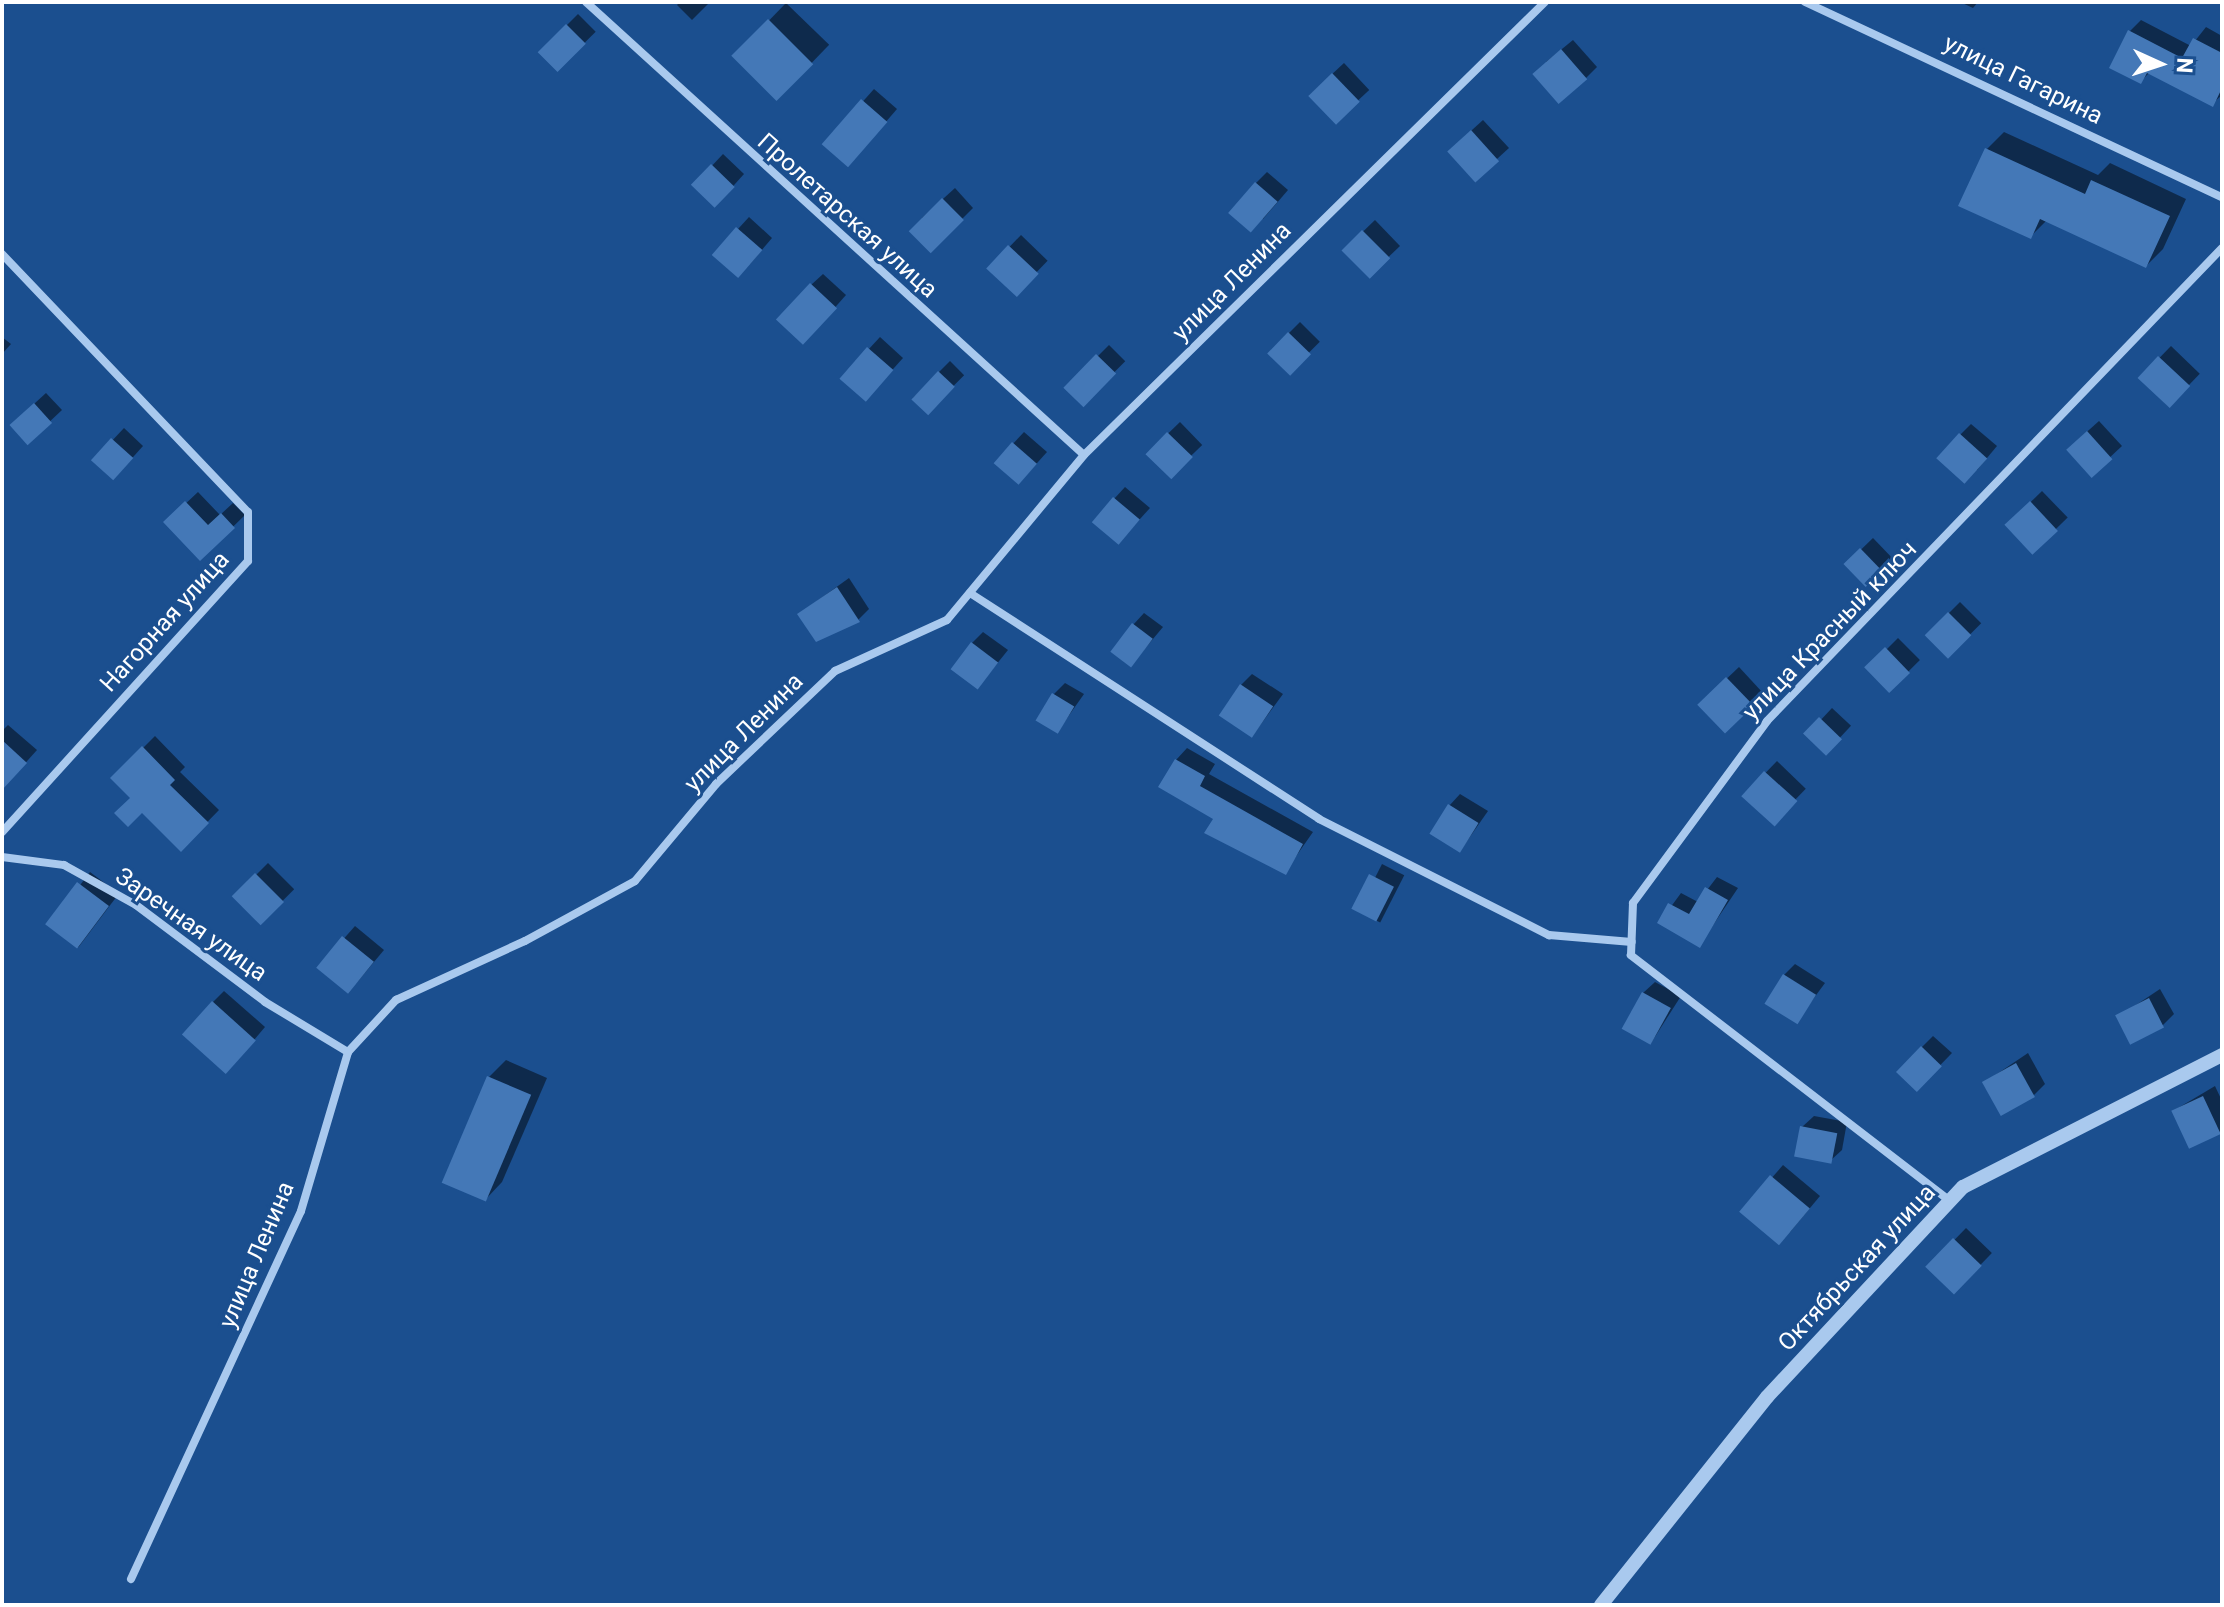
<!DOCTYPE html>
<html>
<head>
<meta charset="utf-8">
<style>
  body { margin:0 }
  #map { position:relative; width:2224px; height:1607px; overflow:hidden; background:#1b4f8f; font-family:Roboto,sans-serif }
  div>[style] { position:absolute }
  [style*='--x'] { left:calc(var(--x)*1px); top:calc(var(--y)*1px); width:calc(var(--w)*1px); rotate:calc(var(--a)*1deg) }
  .shadow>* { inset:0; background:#0007; transform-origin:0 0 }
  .building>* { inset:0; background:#4478b7; transform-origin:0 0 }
  .minor>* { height:8px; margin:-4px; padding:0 4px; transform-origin:4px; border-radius:4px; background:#a9c9ee }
  .tertiary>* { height:14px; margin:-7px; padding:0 7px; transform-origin:7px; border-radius:7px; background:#a9c9ee }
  span { translate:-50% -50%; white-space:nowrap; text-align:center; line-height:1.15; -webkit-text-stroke:6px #1b4f8f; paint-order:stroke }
  .street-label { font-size:24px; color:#fff }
  .frame { position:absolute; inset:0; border:4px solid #fff; pointer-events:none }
  .north { position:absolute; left:2120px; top:24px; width:80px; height:80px; -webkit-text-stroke:6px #1b4f8f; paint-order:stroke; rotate:93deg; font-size:22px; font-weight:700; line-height:32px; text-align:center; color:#fff }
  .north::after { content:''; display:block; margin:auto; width:28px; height:36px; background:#fff; clip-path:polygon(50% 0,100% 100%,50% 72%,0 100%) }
</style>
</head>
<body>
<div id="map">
  <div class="shadow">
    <div style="clip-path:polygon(680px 2px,710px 2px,692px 20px,677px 5px)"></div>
    <div style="clip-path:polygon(1960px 2px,1978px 2px,1973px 8px)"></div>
    <div style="left:786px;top:3px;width:60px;height:74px;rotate:44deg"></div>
    <div style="left:578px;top:14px;width:25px;height:54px;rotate:45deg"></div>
    <div style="clip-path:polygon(2141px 20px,2191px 46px,2206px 27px,2222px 36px,2222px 95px,2212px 104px,2150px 72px,2141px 81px,2130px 31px)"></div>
    <div style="clip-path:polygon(1573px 40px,1597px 67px,1586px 78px,1546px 62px)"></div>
    <div style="left:1344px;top:63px;width:37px;height:47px;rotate:47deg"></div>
    <div style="clip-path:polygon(874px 89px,897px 109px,859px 153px,825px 144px)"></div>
    <div style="clip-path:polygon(1483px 120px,1509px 148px,1475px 179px,1461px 140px)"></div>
    <div style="clip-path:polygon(2004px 132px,2098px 175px,2110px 163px,2186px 199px,2163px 249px,2146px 266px,2047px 220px,2030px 237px,1987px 149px)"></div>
    <div style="clip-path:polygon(723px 154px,744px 174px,726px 194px,694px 185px)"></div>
    <div style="clip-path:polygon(1267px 172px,1288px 190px,1263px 219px,1256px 183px)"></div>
    <div style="clip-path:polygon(955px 188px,973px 208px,962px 219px,922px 218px)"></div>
    <div style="clip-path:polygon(749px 217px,772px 238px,750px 264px,738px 229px)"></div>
    <div style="left:1375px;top:220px;width:36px;height:44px;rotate:46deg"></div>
    <div style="left:1021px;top:235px;width:37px;height:46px;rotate:44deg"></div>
    <div style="clip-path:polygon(823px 274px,846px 295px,815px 330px,811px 285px)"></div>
    <div style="left:1300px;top:322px;width:28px;height:44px;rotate:45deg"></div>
    <div style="clip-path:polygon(2px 337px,11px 344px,2px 354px)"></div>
    <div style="clip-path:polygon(880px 337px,903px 358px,876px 388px,842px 378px)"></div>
    <div style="left:1109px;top:345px;width:23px;height:60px;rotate:45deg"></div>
    <div style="left:2171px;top:346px;width:40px;height:45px;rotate:44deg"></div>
    <div style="left:950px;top:361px;width:20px;height:52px;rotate:45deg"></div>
    <div style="clip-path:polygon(46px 393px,62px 410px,28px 442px,23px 414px)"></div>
    <div style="clip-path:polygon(2099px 421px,2122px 446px,2092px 474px,2080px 438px)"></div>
    <div style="left:1180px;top:422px;width:32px;height:45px;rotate:46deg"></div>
    <div style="clip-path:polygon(1971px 424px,1997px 446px,1977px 470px,1960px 435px)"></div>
    <div style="clip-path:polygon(124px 428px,143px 446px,125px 466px,94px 460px)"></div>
    <div style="clip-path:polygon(1024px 432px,1047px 452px,1029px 472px,995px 463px)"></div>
    <div style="clip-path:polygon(1125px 487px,1150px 508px,1129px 531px,1114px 499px)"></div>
    <div style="left:2042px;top:491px;width:37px;height:49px;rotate:46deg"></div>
    <div style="clip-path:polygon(198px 492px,220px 515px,233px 503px,245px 515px,200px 559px,166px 522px)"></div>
    <div style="left:1873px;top:538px;width:28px;height:37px;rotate:46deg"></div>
    <div style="clip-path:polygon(849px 578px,869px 609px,858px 620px,799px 614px)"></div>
    <div style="left:1960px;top:602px;width:30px;height:46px;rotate:45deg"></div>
    <div style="clip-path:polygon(1144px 613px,1163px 627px,1132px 664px,1133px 625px)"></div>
    <div style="clip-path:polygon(983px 632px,1008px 650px,979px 686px,972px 643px)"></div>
    <div style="left:1898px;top:638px;width:31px;height:42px;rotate:45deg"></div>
    <div style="clip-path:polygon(1739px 667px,1763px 693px,1752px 704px,1699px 705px)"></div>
    <div style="clip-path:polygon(1252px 674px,1283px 694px,1253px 735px,1241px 685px)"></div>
    <div style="clip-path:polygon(1065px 683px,1084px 694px,1058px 731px,1054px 694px)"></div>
    <div style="left:1832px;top:708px;width:26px;height:36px;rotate:43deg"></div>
    <div style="clip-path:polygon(8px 725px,37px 750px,2px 789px,2px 731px)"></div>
    <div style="clip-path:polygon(155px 736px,185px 767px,180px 772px,219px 810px,181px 849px,113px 778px)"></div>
    <div style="clip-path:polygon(1187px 748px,1215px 764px,1209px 774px,1313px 832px,1285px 872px,1216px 818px,1176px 760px)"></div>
    <div style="left:1777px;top:761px;width:40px;height:48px;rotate:44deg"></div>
    <div style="clip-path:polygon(1460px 794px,1488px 811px,1460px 851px,1449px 806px)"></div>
    <div style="left:268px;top:863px;width:37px;height:47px;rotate:45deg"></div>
    <div style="left:1382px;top:864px;width:25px;height:53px;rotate:27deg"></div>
    <div style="left:90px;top:872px;width:36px;height:67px;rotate:37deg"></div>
    <div style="clip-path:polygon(1717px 877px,1738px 888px,1699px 946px,1659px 923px,1681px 893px,1698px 902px)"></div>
    <div style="clip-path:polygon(355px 926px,384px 950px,358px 981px,318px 968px)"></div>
    <div style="clip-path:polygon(1795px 964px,1825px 983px,1797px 1021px,1784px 975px)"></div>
    <div style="clip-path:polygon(1655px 982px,1681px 996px,1651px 1043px,1643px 993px)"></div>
    <div style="clip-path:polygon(2160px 989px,2174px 1014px,2163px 1025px,2118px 1017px)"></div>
    <div style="clip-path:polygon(224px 991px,265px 1027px,237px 1060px,213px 1002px)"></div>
    <div style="clip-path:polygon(1933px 1036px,1952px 1053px,1917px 1089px,1922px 1047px)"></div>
    <div style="clip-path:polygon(2028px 1053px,2045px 1084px,2033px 1096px,1985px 1082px)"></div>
    <div style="clip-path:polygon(506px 1060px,547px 1078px,502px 1182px,485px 1200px,489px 1077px)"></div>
    <div style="clip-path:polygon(2215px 1086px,2222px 1101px,2220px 1132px,2173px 1111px)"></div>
    <div style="clip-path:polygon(1814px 1116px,1847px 1122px,1842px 1150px,1830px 1161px,1802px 1127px)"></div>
    <div style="clip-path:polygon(1783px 1165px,1820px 1196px,1790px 1232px,1742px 1212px)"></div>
    <div style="left:1966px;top:1228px;width:36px;height:54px;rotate:44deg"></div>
  </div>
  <div class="building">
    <div style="left:768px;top:19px;width:64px;height:52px;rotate:45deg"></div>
    <div style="left:566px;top:24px;width:28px;height:40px;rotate:45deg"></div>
    <div style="clip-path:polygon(2128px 30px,2182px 58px,2193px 38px,2222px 53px,2222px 88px,2213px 107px,2147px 73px,2141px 84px,2109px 68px)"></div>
    <div style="left:1561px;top:49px;width:40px;height:38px;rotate:49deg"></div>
    <div style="left:1332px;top:73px;width:40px;height:33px;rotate:46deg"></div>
    <div style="left:861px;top:99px;width:35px;height:60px;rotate:41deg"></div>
    <div style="left:1471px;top:130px;width:42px;height:32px;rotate:48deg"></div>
    <div style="clip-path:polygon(1985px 148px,2085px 194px,2091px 180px,2170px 216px,2146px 268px,2040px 219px,2031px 239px,1958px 206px)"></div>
    <div style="left:711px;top:164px;width:33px;height:29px;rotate:44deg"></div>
    <div style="left:1255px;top:182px;width:30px;height:41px;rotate:41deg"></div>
    <div style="left:942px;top:198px;width:31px;height:47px;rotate:45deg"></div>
    <div style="left:736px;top:227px;width:35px;height:37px;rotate:41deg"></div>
    <div style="left:1362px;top:230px;width:40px;height:29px;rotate:45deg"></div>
    <div style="left:1008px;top:245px;width:42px;height:32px;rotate:43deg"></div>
    <div style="left:810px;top:283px;width:37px;height:50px;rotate:43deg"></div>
    <div style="left:1288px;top:332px;width:32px;height:30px;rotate:44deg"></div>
    <div style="left:867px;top:347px;width:35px;height:42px;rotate:41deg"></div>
    <div style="left:1096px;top:354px;width:28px;height:47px;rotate:44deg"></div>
    <div style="left:2158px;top:356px;width:44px;height:30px;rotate:43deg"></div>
    <div style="left:938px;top:371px;width:23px;height:39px;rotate:43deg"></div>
    <div style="left:34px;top:403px;width:27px;height:33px;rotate:48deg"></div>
    <div style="left:2087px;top:431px;width:38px;height:28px;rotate:48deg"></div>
    <div style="left:1167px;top:432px;width:36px;height:31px;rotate:44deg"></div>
    <div style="left:1959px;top:433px;width:38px;height:34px;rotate:42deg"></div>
    <div style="left:111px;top:438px;width:30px;height:30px;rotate:42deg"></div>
    <div style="left:1012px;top:442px;width:33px;height:28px;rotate:41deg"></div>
    <div style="left:1113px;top:497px;width:35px;height:33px;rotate:40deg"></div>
    <div style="clip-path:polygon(185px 501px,208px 525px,221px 513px,235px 528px,200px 561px,163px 522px)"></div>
    <div style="left:2030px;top:501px;width:41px;height:35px;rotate:47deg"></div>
    <div style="left:1860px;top:548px;width:32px;height:23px;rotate:46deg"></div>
    <div style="clip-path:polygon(837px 587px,860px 622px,816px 642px,797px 614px)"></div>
    <div style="left:1948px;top:612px;width:33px;height:33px;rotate:45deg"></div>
    <div style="left:1132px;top:623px;width:26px;height:36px;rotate:37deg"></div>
    <div style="left:971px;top:642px;width:34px;height:34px;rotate:37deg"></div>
    <div style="left:1885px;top:647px;width:36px;height:29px;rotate:46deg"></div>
    <div style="left:1726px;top:677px;width:40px;height:40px;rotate:46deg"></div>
    <div style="left:1240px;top:684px;width:40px;height:38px;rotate:34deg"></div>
    <div style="left:1052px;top:693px;width:26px;height:32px;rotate:31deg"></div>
    <div style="left:1819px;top:717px;width:32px;height:23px;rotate:44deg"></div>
    <div style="clip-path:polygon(2px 740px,27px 763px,2px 790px)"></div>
    <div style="clip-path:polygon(142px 746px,175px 780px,170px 785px,209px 823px,181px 852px,142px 813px,128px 827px,114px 813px,130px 798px,110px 778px)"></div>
    <div style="clip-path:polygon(1175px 759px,1205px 776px,1200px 786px,1303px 844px,1286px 875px,1204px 833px,1213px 819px,1158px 787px)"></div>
    <div style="left:1764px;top:771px;width:45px;height:34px;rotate:42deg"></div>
    <div style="left:1448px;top:804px;width:36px;height:35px;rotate:32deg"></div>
    <div style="left:255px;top:873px;width:41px;height:33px;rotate:45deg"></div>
    <div style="left:1369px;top:874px;width:28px;height:39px;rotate:27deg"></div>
    <div style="left:77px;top:882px;width:40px;height:53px;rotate:37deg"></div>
    <div style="clip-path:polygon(1705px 887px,1728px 900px,1700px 948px,1657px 923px,1668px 903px,1689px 914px)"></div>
    <div style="left:342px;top:936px;width:41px;height:41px;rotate:39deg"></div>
    <div style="left:1783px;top:974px;width:39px;height:35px;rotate:32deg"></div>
    <div style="left:1642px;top:992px;width:33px;height:42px;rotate:29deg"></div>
    <div style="left:2149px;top:998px;width:33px;height:38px;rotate:63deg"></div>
    <div style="left:212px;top:1001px;width:59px;height:45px;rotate:42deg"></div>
    <div style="left:1921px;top:1046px;width:29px;height:36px;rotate:44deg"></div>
    <div style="left:2016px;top:1063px;width:39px;height:39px;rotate:61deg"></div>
    <div style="left:487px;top:1076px;width:48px;height:116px;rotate:23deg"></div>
    <div style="left:2203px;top:1096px;width:42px;height:35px;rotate:65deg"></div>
    <div style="left:1800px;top:1126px;width:38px;height:31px;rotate:11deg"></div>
    <div style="left:1770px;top:1175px;width:52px;height:48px;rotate:40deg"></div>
    <div style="left:1953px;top:1238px;width:40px;height:40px;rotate:44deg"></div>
  </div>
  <div class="minor">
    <div style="--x:586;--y:2;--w:673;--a:42.29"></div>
    <div style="--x:1805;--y:2;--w:460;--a:25.1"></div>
    <div style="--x:2;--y:254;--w:356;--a:46.4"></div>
    <div style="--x:248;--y:512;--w:49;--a:90"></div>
    <div style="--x:248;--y:561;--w:366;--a:132.2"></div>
    <div style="--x:970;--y:593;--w:416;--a:32.9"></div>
    <div style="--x:1319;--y:819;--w:258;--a:26.8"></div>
    <div style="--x:1549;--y:935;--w:83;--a:4.8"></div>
    <div style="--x:2;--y:857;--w:63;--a:7.4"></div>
    <div style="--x:64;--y:865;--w:82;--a:29.1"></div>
    <div style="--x:136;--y:905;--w:161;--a:36.9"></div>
    <div style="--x:265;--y:1002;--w:97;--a:31.1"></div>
    <div style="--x:1950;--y:1201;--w:403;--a:-142.4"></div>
    <div style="--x:1631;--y:955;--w:52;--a:-87.8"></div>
    <div style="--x:1633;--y:903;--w:226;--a:-53.6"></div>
    <div style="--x:1767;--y:721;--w:656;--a:-46.11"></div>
    <div style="--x:131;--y:1579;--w:405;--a:-65.2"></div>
    <div style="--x:301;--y:1211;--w:166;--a:-73.5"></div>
    <div style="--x:348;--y:1052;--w:71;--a:-47.3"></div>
    <div style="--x:396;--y:1000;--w:142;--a:-24.6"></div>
    <div style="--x:525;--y:941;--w:125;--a:-28.6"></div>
    <div style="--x:635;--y:881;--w:126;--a:-50.1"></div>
    <div style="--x:716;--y:784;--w:164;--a:-43.5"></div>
    <div style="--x:835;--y:671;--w:123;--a:-24.5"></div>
    <div style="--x:947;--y:620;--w:214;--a:-50.3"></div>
    <div style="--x:1084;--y:455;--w:646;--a:-44.5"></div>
  </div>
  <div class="tertiary">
    <div style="--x:1601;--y:1605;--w:266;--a:-51.4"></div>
    <div style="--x:1767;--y:1397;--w:287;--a:-47"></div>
    <div style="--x:1963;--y:1187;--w:291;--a:-27"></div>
  </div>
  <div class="street-label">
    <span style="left:2023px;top:80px;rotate:26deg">улица Гагарина</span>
    <span style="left:847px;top:216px;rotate:42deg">Пролетарская улица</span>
    <span style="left:1232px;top:282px;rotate:-45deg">улица Ленина</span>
    <span style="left:165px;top:622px;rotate:-48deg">Нагорная улица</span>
    <span style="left:1830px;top:631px;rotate:-46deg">улица Красный ключ</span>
    <span style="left:744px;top:733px;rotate:-45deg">улица Ленина</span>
    <span style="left:191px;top:925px;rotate:35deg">Заречная улица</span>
    <span style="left:257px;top:1255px;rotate:-67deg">улица Ленина</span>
    <span style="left:1857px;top:1268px;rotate:-47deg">Октябрьская улица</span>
  </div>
  <div class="frame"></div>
  <div class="north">N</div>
</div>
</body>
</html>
